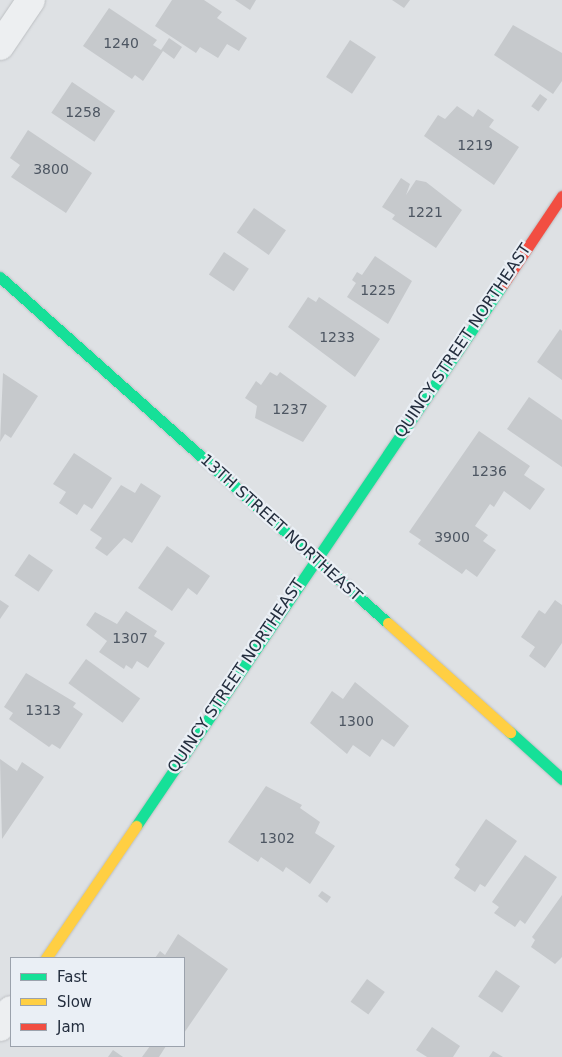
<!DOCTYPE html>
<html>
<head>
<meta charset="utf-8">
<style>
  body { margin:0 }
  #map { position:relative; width:562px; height:1057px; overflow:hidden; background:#dee1e4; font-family:"DejaVu Sans",sans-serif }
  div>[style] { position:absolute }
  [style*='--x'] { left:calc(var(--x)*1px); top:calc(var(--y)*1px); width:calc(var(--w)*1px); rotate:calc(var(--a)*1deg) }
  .building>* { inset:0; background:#c6c9cc; transform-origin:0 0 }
  .roads { filter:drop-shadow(0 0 1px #bcbfc2) drop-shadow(0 0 1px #bcbfc2) }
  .street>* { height:28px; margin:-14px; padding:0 14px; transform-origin:14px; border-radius:14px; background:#edeff1 }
  .fast>* { height:11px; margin:-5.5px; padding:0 5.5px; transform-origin:5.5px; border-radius:5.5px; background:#16e098 }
  .slow>* { height:11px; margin:-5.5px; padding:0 5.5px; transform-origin:5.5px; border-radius:5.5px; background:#ffcf43 }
  .jam>* { height:11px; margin:-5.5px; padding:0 5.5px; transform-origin:5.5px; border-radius:5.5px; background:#f24e42 }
  span { translate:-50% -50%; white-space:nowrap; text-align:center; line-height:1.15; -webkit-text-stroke:4.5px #eaeff5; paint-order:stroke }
  .number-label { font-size:14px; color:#4d5662 }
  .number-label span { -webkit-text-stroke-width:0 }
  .street-label { font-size:16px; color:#242e3e }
  .legend { position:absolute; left:10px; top:957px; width:175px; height:90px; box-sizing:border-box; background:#eaeff5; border:1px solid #9ba2ac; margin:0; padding:6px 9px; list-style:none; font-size:15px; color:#242e3e }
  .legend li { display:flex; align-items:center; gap:10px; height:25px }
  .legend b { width:25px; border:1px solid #9ba2ac }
</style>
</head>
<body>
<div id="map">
  <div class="building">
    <div style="clip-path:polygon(172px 0,204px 0,222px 12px,217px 18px,247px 38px,239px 51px,227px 44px,218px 58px,200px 47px,196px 53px,155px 26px)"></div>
    <div style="clip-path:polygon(235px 0,256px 0,250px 10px)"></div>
    <div style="clip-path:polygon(392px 0,410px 0,404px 8px)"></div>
    <div style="clip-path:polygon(109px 8px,157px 40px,153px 45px,161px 50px,169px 38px,182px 47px,174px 59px,163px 51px,143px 81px,135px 75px,132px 79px,83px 46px)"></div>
    <div style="clip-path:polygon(513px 25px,562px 53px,562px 81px,553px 94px,494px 55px)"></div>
    <div style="left:350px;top:40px;width:31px;height:44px;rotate:33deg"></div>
    <div style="left:72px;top:82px;width:52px;height:37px;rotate:34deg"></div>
    <div style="left:540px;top:94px;width:9px;height:15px;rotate:36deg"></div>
    <div style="clip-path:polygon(457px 106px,473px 117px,478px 109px,494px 120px,489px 127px,519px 147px,494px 185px,424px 136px,438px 115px,445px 119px)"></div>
    <div style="clip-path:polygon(28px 130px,92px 173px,66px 213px,11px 177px,20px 165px,10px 158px)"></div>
    <div style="clip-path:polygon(401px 178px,410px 184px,406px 195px,416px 180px,426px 182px,462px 210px,436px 248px,392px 219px,395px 215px,382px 207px)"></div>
    <div style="left:254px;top:208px;width:39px;height:30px;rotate:35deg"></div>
    <div style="left:224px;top:252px;width:30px;height:27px;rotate:34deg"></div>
    <div style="clip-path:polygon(375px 256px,412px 281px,388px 324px,347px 297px,356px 283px,352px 280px,357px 272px,362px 275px)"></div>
    <div style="clip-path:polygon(308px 297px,316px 302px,319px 297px,380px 339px,355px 377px,288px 327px)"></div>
    <div style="clip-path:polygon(560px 329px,562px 331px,562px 380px,537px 362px)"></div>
    <div style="clip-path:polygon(270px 372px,277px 376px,280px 372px,327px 406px,303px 442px,255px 418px,257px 406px,245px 398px,256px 381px,261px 385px)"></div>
    <div style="clip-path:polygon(3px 373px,38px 396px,11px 438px,5px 434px,0 442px)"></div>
    <div style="clip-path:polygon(529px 397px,562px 420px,562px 467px,507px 429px)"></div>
    <div style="clip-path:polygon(479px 431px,530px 466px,524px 475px,545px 489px,530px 510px,504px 491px,494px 507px,490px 504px,475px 526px,488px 535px,483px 541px,496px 550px,477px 577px,466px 569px,462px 574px,418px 544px,421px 540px,409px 532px)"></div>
    <div style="clip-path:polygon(74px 453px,112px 478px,92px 509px,84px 504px,77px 515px,59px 503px,66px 492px,53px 484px)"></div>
    <div style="clip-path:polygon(141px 483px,161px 496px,132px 543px,124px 538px,107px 556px,95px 548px,102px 538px,90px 530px,121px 485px,135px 493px)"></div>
    <div style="clip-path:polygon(167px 546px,210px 576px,197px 595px,188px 588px,172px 611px,138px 588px)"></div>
    <div style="left:29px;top:554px;width:29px;height:26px;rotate:34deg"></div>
    <div style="clip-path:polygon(0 600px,9px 606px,0 619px)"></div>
    <div style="clip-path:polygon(555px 600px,562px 605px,562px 643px,545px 668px,529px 656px,535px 647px,521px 637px,539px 610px,545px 614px)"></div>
    <div style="clip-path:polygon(126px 611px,157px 631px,154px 636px,165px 643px,148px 668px,137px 661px,132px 669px,126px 665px,124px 669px,99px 652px,107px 641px,86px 625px,95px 612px,117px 624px)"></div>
    <div style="left:86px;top:659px;width:67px;height:30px;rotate:36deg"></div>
    <div style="clip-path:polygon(26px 673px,76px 703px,73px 707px,83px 714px,60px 749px,52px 744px,49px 747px,9px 719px,13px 713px,4px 707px)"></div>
    <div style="clip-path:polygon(355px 682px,409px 726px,394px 747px,382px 739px,370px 757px,353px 745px,347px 754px,310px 723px,332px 691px,343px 699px)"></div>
    <div style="clip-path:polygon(0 759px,17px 771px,22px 762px,44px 777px,2px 839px)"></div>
    <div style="clip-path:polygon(266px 786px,302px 805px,300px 808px,320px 822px,315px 833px,335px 846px,310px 884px,286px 867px,283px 872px,261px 857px,258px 862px,228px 842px)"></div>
    <div style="clip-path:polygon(486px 819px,517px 841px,485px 887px,480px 884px,475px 892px,454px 878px,460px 869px,455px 865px)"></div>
    <div style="clip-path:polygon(525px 855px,557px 877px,525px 924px,520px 920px,515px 927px,494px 913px,499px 907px,492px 902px)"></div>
    <div style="clip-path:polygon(322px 891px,331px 897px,327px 903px,318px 896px)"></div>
    <div style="clip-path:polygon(562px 895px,562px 957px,555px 964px,531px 947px,535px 940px,532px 937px)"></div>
    <div style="clip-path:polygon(178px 934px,228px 969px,184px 1033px,184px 958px,155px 958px,160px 951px,165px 955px)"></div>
    <div style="left:496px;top:970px;width:29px;height:32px;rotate:34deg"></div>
    <div style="left:367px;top:979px;width:22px;height:28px;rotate:36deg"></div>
    <div style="clip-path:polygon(432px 1027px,460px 1046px,453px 1057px,427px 1057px,416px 1050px)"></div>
    <div style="clip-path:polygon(150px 1046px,166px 1046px,159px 1057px,142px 1057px)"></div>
    <div style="clip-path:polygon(113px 1050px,123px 1057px,108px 1057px)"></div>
    <div style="clip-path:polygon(493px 1051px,503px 1057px,489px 1057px)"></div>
  </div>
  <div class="roads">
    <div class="street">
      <div style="--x:0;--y:46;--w:55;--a:-56"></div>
      <div style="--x:0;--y:1027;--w:20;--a:-57"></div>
    </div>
    <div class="fast">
      <div style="--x:0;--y:277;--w:520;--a:41.73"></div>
      <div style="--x:510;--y:732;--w:70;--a:42.1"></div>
      <div style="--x:136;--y:826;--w:655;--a:-55.9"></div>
    </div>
    <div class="slow">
      <div style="--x:388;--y:623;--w:164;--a:41.8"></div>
      <div style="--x:46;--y:958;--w:160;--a:-55.7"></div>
    </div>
    <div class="jam">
      <div style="--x:503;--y:284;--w:106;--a:-56.2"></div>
    </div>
  </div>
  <div class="number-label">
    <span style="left:121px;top:43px">1240</span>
    <span style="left:83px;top:112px">1258</span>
    <span style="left:475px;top:145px">1219</span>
    <span style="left:51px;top:169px">3800</span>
    <span style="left:425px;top:212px">1221</span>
    <span style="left:378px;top:290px">1225</span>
    <span style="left:337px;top:337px">1233</span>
    <span style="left:290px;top:409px">1237</span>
    <span style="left:489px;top:471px">1236</span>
    <span style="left:452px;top:537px">3900</span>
    <span style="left:130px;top:638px">1307</span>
    <span style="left:43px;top:710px">1313</span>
    <span style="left:356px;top:721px">1300</span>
    <span style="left:277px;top:838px">1302</span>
  </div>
  <div class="street-label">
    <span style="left:463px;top:341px;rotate:-56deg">QUINCY STREET NORTHEAST</span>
    <span style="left:281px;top:528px;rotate:42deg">13TH STREET NORTHEAST</span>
    <span style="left:236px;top:676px;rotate:-56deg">QUINCY STREET NORTHEAST</span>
  </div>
  <ul class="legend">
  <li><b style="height:6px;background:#16e098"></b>Fast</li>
  <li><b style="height:6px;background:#ffcf43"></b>Slow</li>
  <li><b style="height:6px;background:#f24e42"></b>Jam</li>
  </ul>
</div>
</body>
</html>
